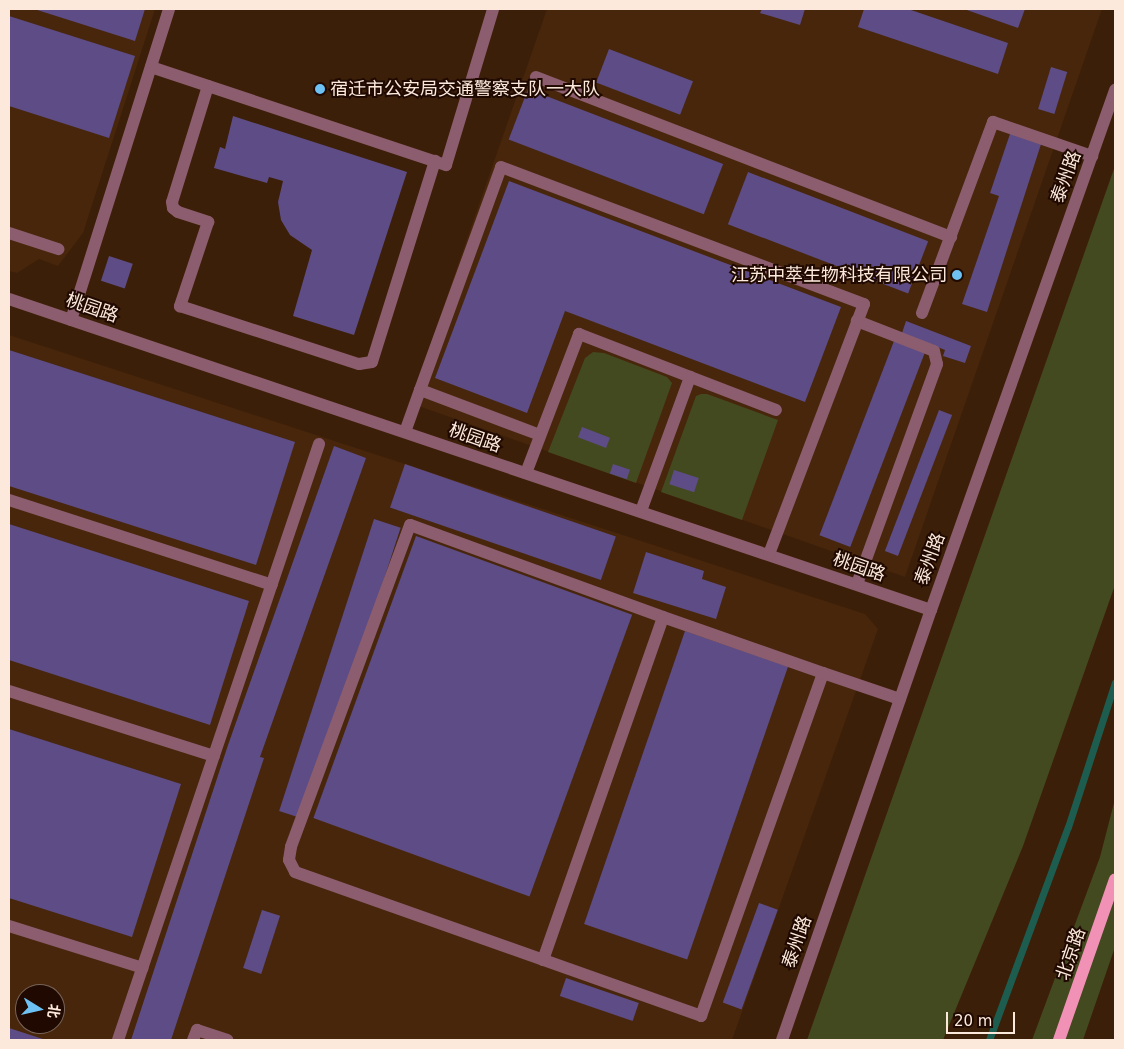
<!DOCTYPE html>
<html>
<head>
<meta charset="utf-8">
<style>
  body { margin:0 }
  #map { position:relative; width:1124px; height:1049px; overflow:hidden; background:#3c1f08; font-family:"DejaVu Sans","Noto Sans SC",sans-serif }
  div>[style] { position:absolute }
  [style*='--x'] { left:calc(var(--x)*1px); top:calc(var(--y)*1px); width:calc(var(--w)*1px); rotate:calc(var(--a)*1deg) }
  .built>* { inset:0; background:#47260c }
  .green>* { inset:0; background:#444a20 }
  .stream>* { height:7px; margin:-3.5px; padding:0 3.5px; transform-origin:3.5px; border-radius:3.5px; background:#1d5d50 }
  .building>* { inset:0; background:#5d4c85; transform-origin:0 0 }
  .minor>* { height:12px; margin:-6px; padding:0 6px; transform-origin:6px; border-radius:6px; background:#8c5d6e }
  .major>* { height:12px; margin:-6px; padding:0 6px; transform-origin:6px; border-radius:6px; background:#f191b5 }
  .dots>* { width:14px; height:14px; translate:-50% -50%; box-sizing:border-box; border:2px solid #1f0900; border-radius:50% }
  span { translate:-50% -50%; white-space:nowrap; text-align:center; line-height:1.15; -webkit-text-stroke:4px #1f0900; paint-order:stroke }
  .poi-label { font-size:18px; color:#fce9dc }
  .left { translate:0 -50%; text-align:left }
  .right { translate:-100% -50%; text-align:right }
  .street-label { font-size:18px; color:#fce9dc }
  .frame { position:absolute; inset:0; border:10px solid #fce9dc; pointer-events:none }
  .north { position:absolute; left:15px; top:984px; width:50px; height:50px; box-sizing:border-box; background:#1f0900; border:1px solid #776358; border-radius:50%; rotate:99deg; font-size:14px; font-weight:700; line-height:20px; text-align:center; color:#fce9dc }
  .north::after { content:''; display:block; margin:auto; width:18px; height:22px; background:#6ec2f3; clip-path:polygon(50% 0,100% 100%,50% 72%,0 100%) }
  .scale { position:absolute; left:946px; top:1012px; width:69px; height:22px; box-sizing:border-box; border:2px solid #fce9dc; border-top:0; padding-left:6px; font-size:15px; line-height:18px; white-space:nowrap; color:#fce9dc; -webkit-text-stroke:4px #1f0900; paint-order:stroke }
</style>
</head>
<body>
<div id="map">
  <div class="built">
    <div style="clip-path:polygon(9px 9px,155px 9px,83px 233px,58px 266px,39px 259px,17px 273px,9px 271px)"></div>
    <div style="clip-path:polygon(547px 9px,1102px 9px,905px 577px,410px 403px)"></div>
    <div style="clip-path:polygon(evenodd,9px 335px,865px 614px,878px 629px,732px 1040px,9px 1040px,9px 335px,25px 994px,55px 994px,55px 1024px,25px 1024px,25px 994px)"></div>
  </div>
  <div class="green">
    <div style="clip-path:polygon(1115px 166px,1115px 585px,1023px 846px,943px 1040px,807px 1040px)"></div>
    <div style="clip-path:polygon(593px 352px,604px 353px,667px 377px,672px 383px,636px 483px,548px 452px,585px 358px)"></div>
    <div style="clip-path:polygon(701px 394px,707px 394px,778px 420px,742px 520px,661px 492px,696px 396px)"></div>
    <div style="clip-path:polygon(1115px 799px,1115px 947px,1083px 1040px,1032px 1040px,1100px 857px)"></div>
  </div>
  <div class="stream">
    <div style="--x:989;--y:1040;--w:227;--a:-69.7"></div>
    <div style="--x:1068;--y:827;--w:152;--a:-72"></div>
  </div>
  <div class="building">
    <div style="clip-path:polygon(34px 9px,145px 9px,135px 41px)"></div>
    <div style="clip-path:polygon(762px 9px,805px 9px,800px 25px,760px 13px)"></div>
    <div style="clip-path:polygon(864px 9px,908px 9px,1008px 43px,998px 74px,858px 27px)"></div>
    <div style="clip-path:polygon(964px 9px,1025px 9px,1018px 28px)"></div>
    <div style="clip-path:polygon(9px 16px,135px 56px,109px 138px,9px 106px)"></div>
    <div style="left:609px;top:49px;width:90px;height:36px;rotate:21deg"></div>
    <div style="left:1051px;top:67px;width:17px;height:44px;rotate:17deg"></div>
    <div style="left:528px;top:89px;width:209px;height:54px;rotate:21deg"></div>
    <div style="clip-path:polygon(233px 116px,407px 172px,354px 335px,293px 316px,312px 250px,290px 235px,281px 220px,278px 202px,283px 181px,269px 177px,267px 183px,214px 168px,220px 147px,225px 149px)"></div>
    <div style="clip-path:polygon(1011px 131px,1042px 141px,987px 312px,962px 304px,999px 196px,990px 193px)"></div>
    <div style="left:748px;top:172px;width:193px;height:56px;rotate:21deg"></div>
    <div style="clip-path:polygon(509px 181px,841px 307px,805px 402px,565px 311px,527px 413px,435px 378px)"></div>
    <div style="left:109px;top:256px;width:25px;height:26px;rotate:18deg"></div>
    <div style="clip-path:polygon(906px 321px,971px 346px,965px 363px,943px 356px,945px 350px,902px 333px)"></div>
    <div style="left:894px;top:341px;width:33px;height:208px;rotate:21deg"></div>
    <div style="clip-path:polygon(9px 350px,295px 442px,256px 565px,9px 486px)"></div>
    <div style="left:939px;top:410px;width:14px;height:151px;rotate:21deg"></div>
    <div style="left:582px;top:427px;width:30px;height:11px;rotate:21deg"></div>
    <div style="clip-path:polygon(334px 446px,366px 458px,260px 757px,264px 758px,171px 1040px,131px 1040px,228px 745px)"></div>
    <div style="left:405px;top:464px;width:223px;height:46px;rotate:19deg"></div>
    <div style="left:613px;top:464px;width:18px;height:10px;rotate:19deg"></div>
    <div style="left:674px;top:470px;width:26px;height:15px;rotate:18deg"></div>
    <div style="left:374px;top:519px;width:28px;height:307px;rotate:18deg"></div>
    <div style="clip-path:polygon(9px 524px,249px 601px,210px 725px,9px 660px)"></div>
    <div style="left:416px;top:536px;width:230px;height:300px;rotate:20deg"></div>
    <div style="clip-path:polygon(646px 552px,704px 571px,702px 579px,726px 587px,716px 619px,633px 593px)"></div>
    <div style="left:685px;top:631px;width:109px;height:310px;rotate:19deg"></div>
    <div style="clip-path:polygon(9px 729px,181px 784px,132px 937px,9px 898px)"></div>
    <div style="left:759px;top:903px;width:20px;height:106px;rotate:20deg"></div>
    <div style="left:262px;top:910px;width:19px;height:61px;rotate:18deg"></div>
    <div style="left:566px;top:978px;width:77px;height:19px;rotate:19deg"></div>
    <div style="clip-path:polygon(9px 1028px,46px 1040px,9px 1040px)"></div>
  </div>
  <div class="minor">
    <div style="--x:151;--y:67;--w:311;--a:18.4"></div>
    <div style="--x:446;--y:165;--w:163;--a:-73.2"></div>
    <div style="--x:536;--y:77;--w:445;--a:21.1"></div>
    <div style="--x:208;--y:86;--w:121;--a:107.2"></div>
    <div style="--x:172;--y:202;--w:6;--a:81"></div>
    <div style="--x:173;--y:208;--w:6;--a:39"></div>
    <div style="--x:178;--y:212;--w:32;--a:18"></div>
    <div style="--x:208;--y:222;--w:89;--a:108.4"></div>
    <div style="--x:180;--y:306;--w:188;--a:18"></div>
    <div style="--x:359;--y:364;--w:13;--a:-9"></div>
    <div style="--x:372;--y:362;--w:211;--a:-72.6"></div>
    <div style="--x:9;--y:233;--w:52;--a:18.1"></div>
    <div style="--x:9;--y:299;--w:973;--a:18.64"></div>
    <div style="--x:922;--y:313;--w:204;--a:-69.6"></div>
    <div style="--x:993;--y:122;--w:105;--a:19"></div>
    <div style="--x:71;--y:320;--w:326;--a:-72.5"></div>
    <div style="--x:405;--y:432;--w:45;--a:-70.3"></div>
    <div style="--x:540;--y:435;--w:128;--a:-159.4"></div>
    <div style="--x:420;--y:390;--w:237;--a:-70"></div>
    <div style="--x:501;--y:167;--w:388;--a:20.7"></div>
    <div style="--x:864;--y:304;--w:267;--a:110.8"></div>
    <div style="--x:526;--y:473;--w:149;--a:-69.1"></div>
    <div style="--x:579;--y:334;--w:211;--a:21.1"></div>
    <div style="--x:9;--y:500;--w:276;--a:17.9"></div>
    <div style="--x:641;--y:511;--w:143;--a:-69.9"></div>
    <div style="--x:857;--y:584;--w:234;--a:-70"></div>
    <div style="--x:937;--y:364;--w:13;--a:-103"></div>
    <div style="--x:934;--y:351;--w:83;--a:-158.7"></div>
    <div style="--x:663;--y:617;--w:269;--a:-160"></div>
    <div style="--x:410;--y:525;--w:343;--a:110.3"></div>
    <div style="--x:291;--y:847;--w:13;--a:99"></div>
    <div style="--x:289;--y:860;--w:13;--a:63"></div>
    <div style="--x:295;--y:872;--w:431;--a:19.5"></div>
    <div style="--x:701;--y:1016;--w:364;--a:-70.4"></div>
    <div style="--x:823;--y:673;--w:81;--a:18.7"></div>
    <div style="--x:9;--y:691;--w:215;--a:17.6"></div>
    <div style="--x:9;--y:926;--w:140;--a:17.4"></div>
    <div style="--x:543;--y:960;--w:363;--a:-70.7"></div>
    <div style="--x:663;--y:617;--w:170;--a:19.3"></div>
    <div style="--x:118;--y:1040;--w:629;--a:-71.36"></div>
    <div style="--x:193;--y:1040;--w:11;--a:-68"></div>
    <div style="--x:197;--y:1030;--w:32;--a:18"></div>
    <div style="--x:782;--y:1040;--w:455;--a:-70.9"></div>
    <div style="--x:931;--y:610;--w:552;--a:-70.51"></div>
  </div>
  <div class="major">
    <div style="--x:1059;--y:1040;--w:170;--a:-70.8"></div>
  </div>
  <div class="dots">
    <div style="left:320px;top:89px;background:#6ec2f3"></div>
    <div style="left:957px;top:275px;background:#6ec2f3"></div>
  </div>
  <div class="poi-label">
    <span class="left" style="left:330px;top:89px">宿迁市公安局交通警察支队一大队</span>
    <span class="right" style="left:947px;top:275px">江苏中萃生物科技有限公司</span>
  </div>
  <div class="street-label">
    <span style="left:1066px;top:177px;rotate:-70deg">泰州路</span>
    <span style="left:92px;top:308px;rotate:19deg">桃园路</span>
    <span style="left:475px;top:438px;rotate:19deg">桃园路</span>
    <span style="left:930px;top:559px;rotate:-70deg">泰州路</span>
    <span style="left:859px;top:567px;rotate:19deg">桃园路</span>
    <span style="left:797px;top:942px;rotate:-71deg">泰州路</span>
    <span style="left:1071px;top:954px;rotate:-71deg">北京路</span>
  </div>
  <div class="frame"></div>
  <div class="north">北</div>
  <div class="scale">20 m</div>
</div>
</body>
</html>
